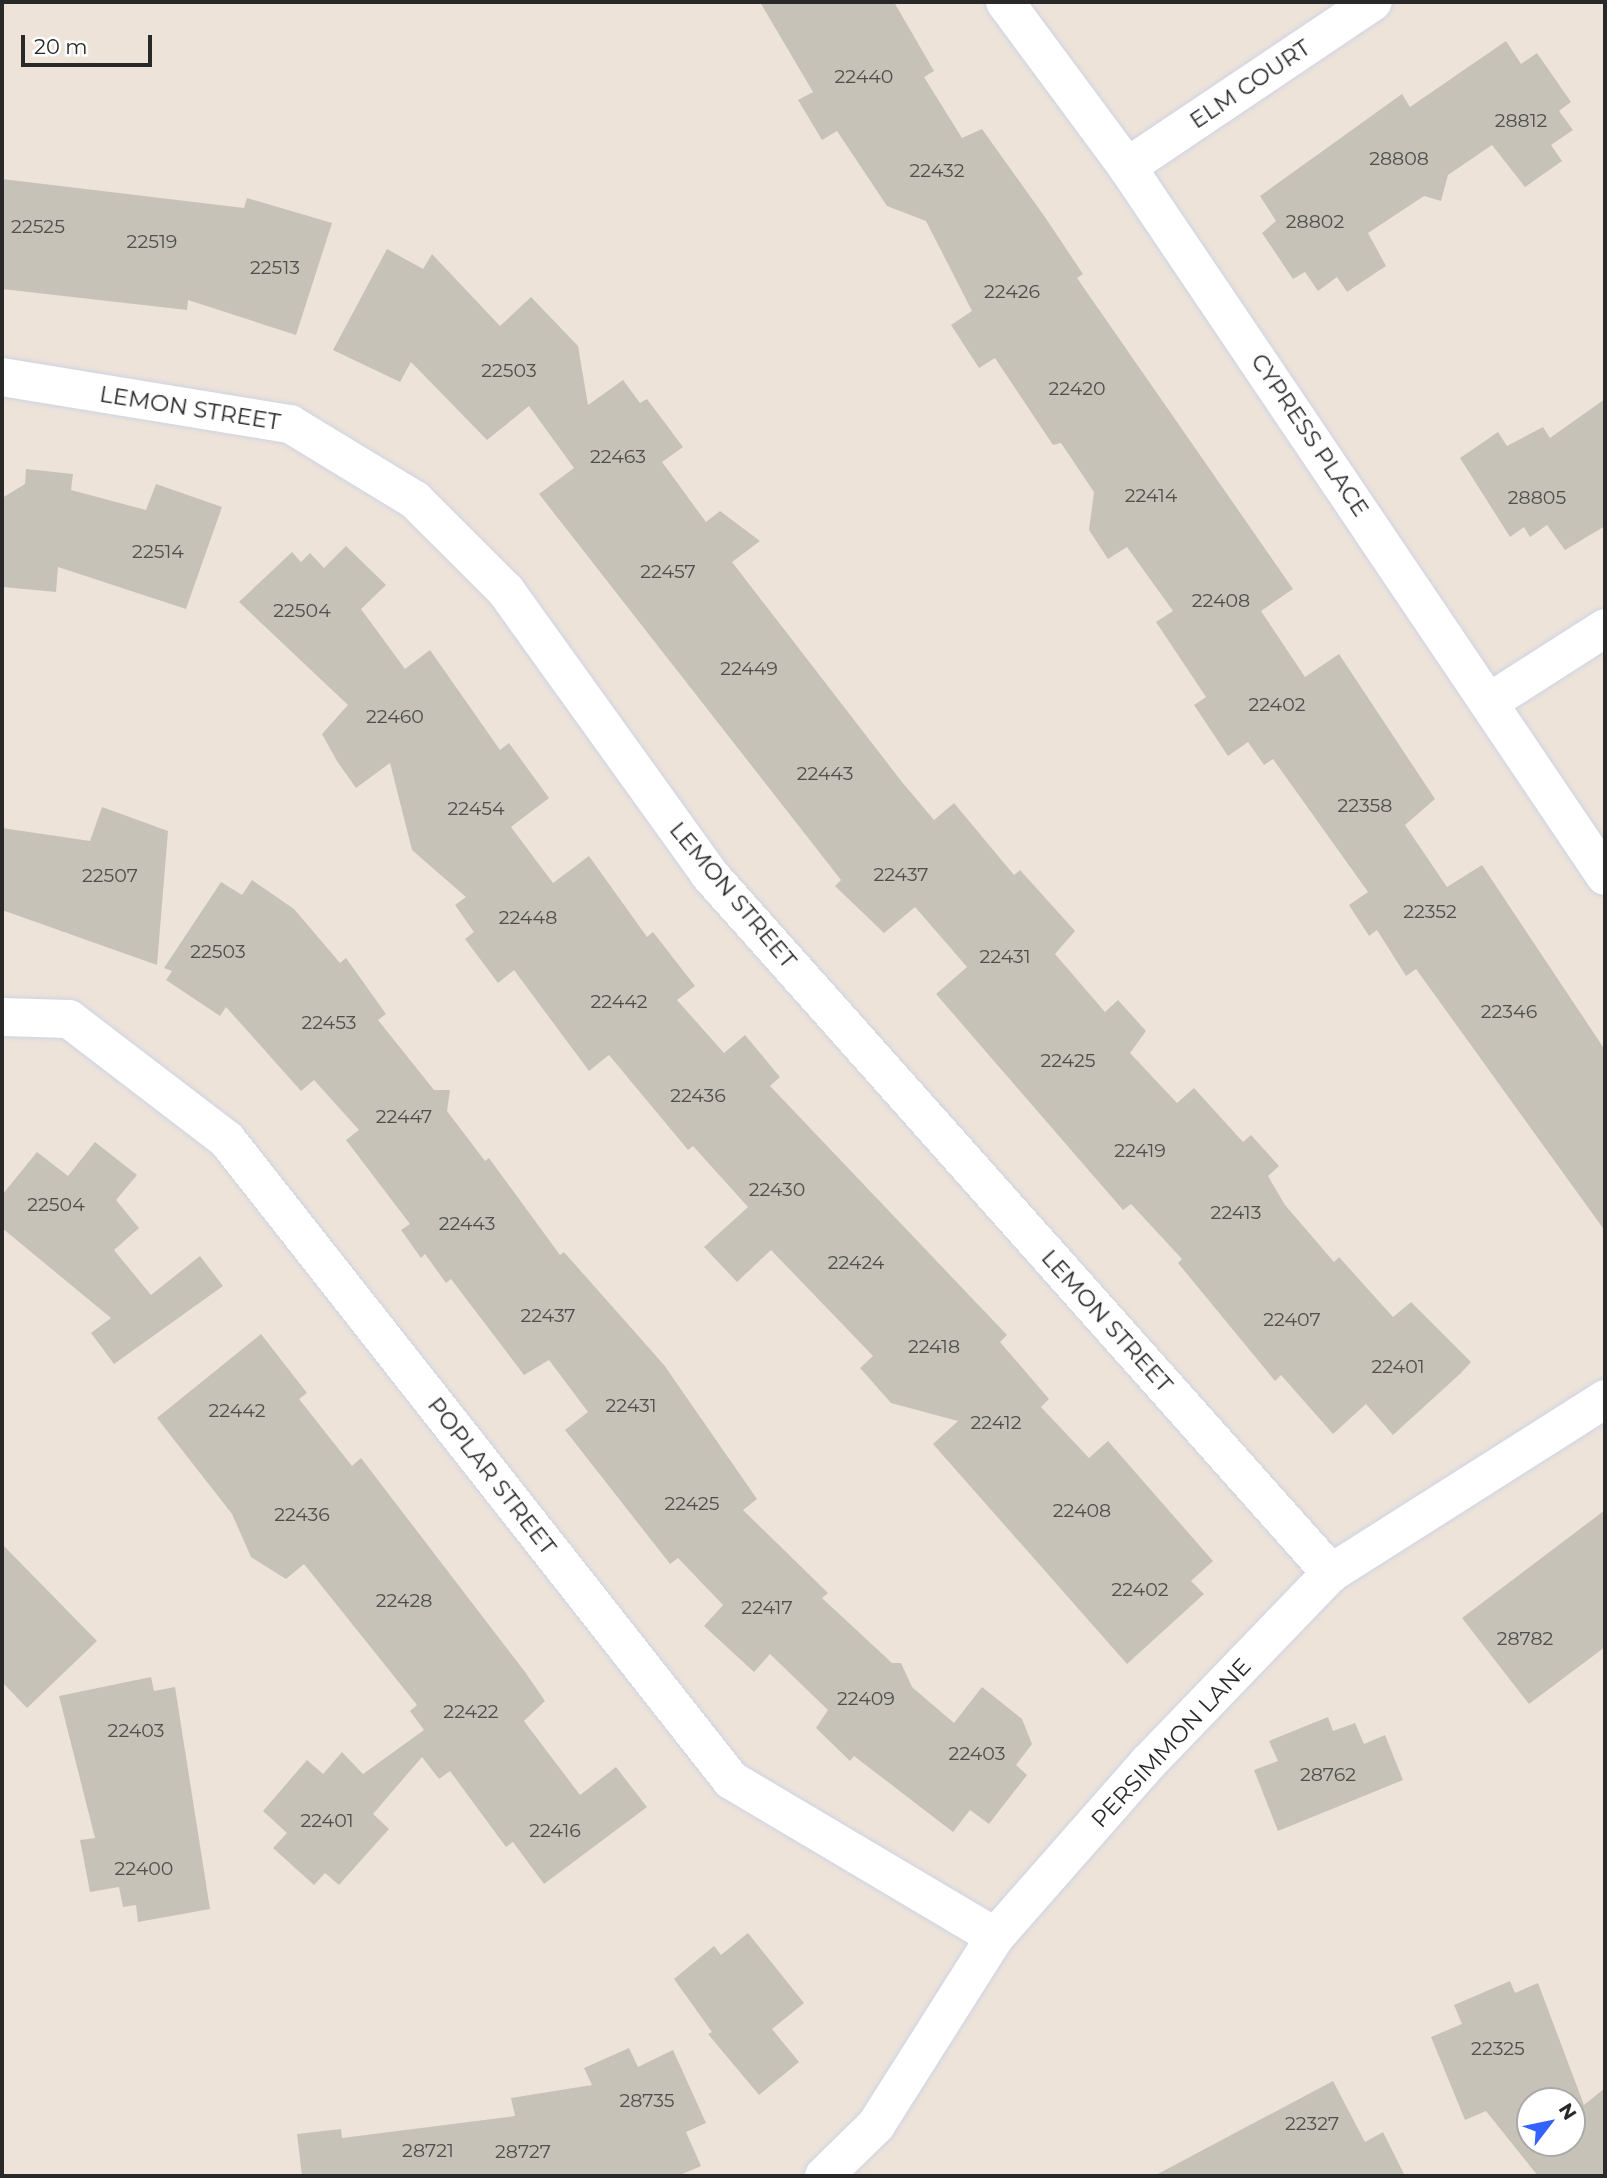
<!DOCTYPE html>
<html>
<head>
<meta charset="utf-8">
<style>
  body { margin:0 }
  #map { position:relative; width:1607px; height:2178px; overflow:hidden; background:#ede3d9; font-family:Montserrat,sans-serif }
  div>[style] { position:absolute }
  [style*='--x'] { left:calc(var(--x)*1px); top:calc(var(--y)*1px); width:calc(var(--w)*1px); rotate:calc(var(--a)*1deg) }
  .building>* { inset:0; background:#c7c2b8 }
  .roads { filter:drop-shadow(0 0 2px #ced3e3) drop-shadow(0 0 2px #ced3e3) }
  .minor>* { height:38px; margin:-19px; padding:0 19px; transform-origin:19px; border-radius:19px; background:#fff }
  span { translate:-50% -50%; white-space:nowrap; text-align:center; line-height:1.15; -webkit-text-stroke:6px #fff; paint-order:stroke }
  .number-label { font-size:19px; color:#504f4d }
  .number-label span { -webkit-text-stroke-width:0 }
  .street-label { font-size:23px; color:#292929 }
  .frame { position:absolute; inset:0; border:4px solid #292929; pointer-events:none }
  .north { position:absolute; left:1516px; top:2087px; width:70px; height:70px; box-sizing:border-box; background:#fff; border:2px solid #a9a9a9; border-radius:50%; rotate:58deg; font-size:19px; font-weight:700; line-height:28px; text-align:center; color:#292929 }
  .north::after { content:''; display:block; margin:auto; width:24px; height:32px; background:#3462ff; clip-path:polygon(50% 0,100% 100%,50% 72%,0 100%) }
  .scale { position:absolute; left:21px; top:35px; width:131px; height:32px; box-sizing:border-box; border:4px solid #292929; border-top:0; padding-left:9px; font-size:21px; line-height:24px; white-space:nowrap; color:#292929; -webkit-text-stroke:5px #fff; paint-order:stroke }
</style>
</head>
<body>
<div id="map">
  <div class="building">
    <div style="clip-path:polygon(760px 2px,894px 2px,934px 71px,924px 77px,962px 138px,982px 129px,1047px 220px,1083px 274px,1077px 278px,1293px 589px,1261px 611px,1305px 677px,1339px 654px,1435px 799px,1405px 825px,1447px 887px,1482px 865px,1605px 1050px,1605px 1231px,1416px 969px,1406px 976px,1377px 930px,1369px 936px,1349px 905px,1368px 892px,1273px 759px,1264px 765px,1248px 742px,1228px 756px,1194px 705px,1206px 697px,1156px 622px,1173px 611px,1127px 547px,1108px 559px,1089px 530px,1094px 492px,1061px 443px,1053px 445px,995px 358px,979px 368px,951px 325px,972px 311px,926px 221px,887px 206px,837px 131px,822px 140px,798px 100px,813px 92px)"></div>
    <div style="clip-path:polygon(1506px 41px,1521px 64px,1537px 53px,1571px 102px,1559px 111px,1573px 130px,1551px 145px,1562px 161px,1525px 187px,1492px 145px,1448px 175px,1441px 201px,1424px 196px,1368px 233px,1386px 266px,1347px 292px,1337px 277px,1318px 291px,1305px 272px,1293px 279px,1262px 233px,1276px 221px,1260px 196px,1402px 94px,1410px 107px)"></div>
    <div style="clip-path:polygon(2px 179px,244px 208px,247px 198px,332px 223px,296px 335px,188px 300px,187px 310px,2px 289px)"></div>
    <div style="clip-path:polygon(387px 249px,423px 269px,432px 254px,500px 326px,531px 297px,578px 346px,588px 405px,623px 380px,640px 403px,647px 399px,683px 447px,662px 462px,706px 522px,720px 511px,760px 541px,732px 562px,902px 782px,934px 820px,954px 803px,1014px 875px,1020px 870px,1075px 931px,1055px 954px,1105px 1012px,1118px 1000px,1146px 1031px,1130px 1053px,1177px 1103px,1194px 1088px,1243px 1142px,1251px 1135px,1279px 1166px,1268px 1176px,1285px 1205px,1334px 1262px,1339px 1257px,1393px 1317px,1411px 1302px,1471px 1362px,1461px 1373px,1393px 1435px,1366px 1404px,1333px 1434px,1281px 1375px,1275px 1381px,1178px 1263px,1182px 1259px,1131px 1204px,1123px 1210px,936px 994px,967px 967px,915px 907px,884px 933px,835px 886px,841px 880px,539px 494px,574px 468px,529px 406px,487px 440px,411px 362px,400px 382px,333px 350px)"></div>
    <div style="clip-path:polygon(1605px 399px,1605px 526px,1565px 550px,1547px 525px,1530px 537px,1524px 527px,1510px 537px,1460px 458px,1498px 432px,1507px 446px,1543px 427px,1550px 438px)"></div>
    <div style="clip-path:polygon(26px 469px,73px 474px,71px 490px,146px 510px,156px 484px,222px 507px,186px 609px,58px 567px,56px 592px,3px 587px,2px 498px,25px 484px)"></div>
    <div style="clip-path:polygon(346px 546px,386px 585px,361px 609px,405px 669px,430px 650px,500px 750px,509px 743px,549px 798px,511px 827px,553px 883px,589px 856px,647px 937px,653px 932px,695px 986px,677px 1000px,724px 1053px,745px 1035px,780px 1077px,770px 1086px,1007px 1335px,1000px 1342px,1049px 1399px,1041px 1407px,1089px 1458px,1108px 1441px,1213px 1561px,1191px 1581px,1204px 1594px,1127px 1664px,933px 1444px,958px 1421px,891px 1403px,860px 1368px,873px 1356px,771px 1250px,737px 1282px,704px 1247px,748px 1207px,693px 1146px,688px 1150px,609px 1055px,589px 1071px,514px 970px,498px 983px,465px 939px,474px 932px,455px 905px,466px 897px,412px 850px,390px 763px,356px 788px,337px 761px,322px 734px,348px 705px,239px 602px,292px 552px,301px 562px,310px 553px,324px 568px)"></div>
    <div style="clip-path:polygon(102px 807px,168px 831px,157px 965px,2px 910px,2px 828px,90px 841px)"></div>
    <div style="clip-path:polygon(252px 880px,294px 909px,340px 963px,346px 958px,386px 1014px,378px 1020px,434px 1090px,450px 1090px,447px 1111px,485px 1161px,489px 1158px,560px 1255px,564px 1252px,664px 1365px,757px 1499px,743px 1510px,828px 1593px,822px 1598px,892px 1663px,901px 1663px,912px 1687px,954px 1723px,982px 1687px,1022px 1719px,1032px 1744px,1016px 1765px,1027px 1775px,989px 1824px,970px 1810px,953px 1832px,854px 1756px,850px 1761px,816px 1728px,828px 1710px,770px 1654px,754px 1672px,704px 1626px,723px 1605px,678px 1558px,670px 1564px,565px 1430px,588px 1412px,549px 1360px,524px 1375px,451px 1279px,446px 1283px,425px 1254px,421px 1258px,401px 1230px,410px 1224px,346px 1140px,359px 1130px,314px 1080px,301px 1091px,226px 1007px,220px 1016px,166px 980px,172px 971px,164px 968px,221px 882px,242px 895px)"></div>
    <div style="clip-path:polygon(95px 1142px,137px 1175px,116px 1200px,139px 1228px,114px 1250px,151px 1295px,200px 1256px,223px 1286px,114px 1364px,91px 1333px,111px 1318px,2px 1228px,2px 1195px,37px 1152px,68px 1176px)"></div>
    <div style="clip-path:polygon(261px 1334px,307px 1393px,299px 1399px,352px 1466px,361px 1458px,525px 1672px,545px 1701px,524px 1721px,580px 1795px,616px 1767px,647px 1807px,544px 1884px,513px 1842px,506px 1847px,450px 1771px,439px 1779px,422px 1757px,373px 1814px,389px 1829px,339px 1885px,325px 1873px,314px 1885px,273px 1848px,287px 1833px,263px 1811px,307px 1760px,323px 1774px,342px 1752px,363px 1774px,424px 1730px,410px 1711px,417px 1705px,304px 1564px,286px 1579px,251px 1557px,232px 1514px,157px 1418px)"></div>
    <div style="clip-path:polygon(1605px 1510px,1605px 1647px,1529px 1704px,1462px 1618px)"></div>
    <div style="clip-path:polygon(2px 1544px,97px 1641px,27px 1708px,2px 1682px)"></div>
    <div style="clip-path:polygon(151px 1677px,154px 1691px,175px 1687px,210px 1909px,138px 1922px,136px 1905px,123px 1907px,119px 1887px,90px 1892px,80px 1840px,95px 1838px,59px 1696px)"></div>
    <div style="clip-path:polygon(1328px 1717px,1333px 1731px,1355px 1723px,1364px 1744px,1385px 1735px,1403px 1780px,1278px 1831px,1254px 1770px,1278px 1761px,1269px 1741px)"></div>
    <div style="clip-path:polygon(748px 1933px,804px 2003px,772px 2029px,799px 2062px,759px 2095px,708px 2034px,712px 2032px,674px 1979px,714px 1946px,721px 1955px)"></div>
    <div style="clip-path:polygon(evenodd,1510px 1981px,1515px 1993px,1538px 1983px,1584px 2105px,1605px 2088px,1605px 2176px,1538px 2176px,1486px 2111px,1465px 2120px,1431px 2037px,1462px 2024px,1454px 2005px,1510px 1981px,1530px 2101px,1572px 2101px,1572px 2143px,1530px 2143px,1530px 2101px)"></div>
    <div style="clip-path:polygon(629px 2048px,638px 2067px,673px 2050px,706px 2123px,686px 2132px,701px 2166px,678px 2176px,302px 2176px,297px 2134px,341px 2129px,342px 2138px,515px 2116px,511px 2098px,592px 2085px,584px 2068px)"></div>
    <div style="clip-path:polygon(1333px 2081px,1365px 2142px,1383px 2132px,1405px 2176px,1154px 2176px)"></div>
  </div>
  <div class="roads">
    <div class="minor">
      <div style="--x:1005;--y:2;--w:205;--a:53.5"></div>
      <div style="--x:1127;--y:167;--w:855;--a:56.01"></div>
      <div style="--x:1127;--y:167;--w:296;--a:-33.9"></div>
      <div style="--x:2;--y:377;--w:292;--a:9.3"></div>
      <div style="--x:290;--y:424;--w:146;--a:31.3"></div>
      <div style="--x:415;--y:500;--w:129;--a:45"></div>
      <div style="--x:506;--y:591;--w:348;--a:54.3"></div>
      <div style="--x:709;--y:874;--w:936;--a:48.34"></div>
      <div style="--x:1491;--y:701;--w:135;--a:-32.6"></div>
      <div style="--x:2;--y:1017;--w:67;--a:1.7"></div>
      <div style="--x:69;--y:1019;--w:199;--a:37.4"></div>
      <div style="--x:227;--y:1140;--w:815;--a:51.78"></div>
      <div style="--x:731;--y:1780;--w:307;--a:30.7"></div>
      <div style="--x:824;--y:2176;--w:73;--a:-44.4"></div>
      <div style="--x:876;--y:2125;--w:222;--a:-57.7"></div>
      <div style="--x:995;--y:1937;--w:232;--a:-48.7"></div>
      <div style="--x:1148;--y:1763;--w:264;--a:-46.1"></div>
      <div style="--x:1331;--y:1573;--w:325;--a:-32.4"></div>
    </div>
  </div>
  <div class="number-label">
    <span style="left:864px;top:77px">22440</span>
    <span style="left:1521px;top:121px">28812</span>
    <span style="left:1399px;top:159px">28808</span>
    <span style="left:937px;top:171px">22432</span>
    <span style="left:1315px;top:222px">28802</span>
    <span style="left:38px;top:227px">22525</span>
    <span style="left:152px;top:242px">22519</span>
    <span style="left:275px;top:268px">22513</span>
    <span style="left:1012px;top:292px">22426</span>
    <span style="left:509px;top:371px">22503</span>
    <span style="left:1077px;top:389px">22420</span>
    <span style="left:618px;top:457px">22463</span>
    <span style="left:1151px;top:496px">22414</span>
    <span style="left:1537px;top:498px">28805</span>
    <span style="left:158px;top:552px">22514</span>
    <span style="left:668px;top:572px">22457</span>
    <span style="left:1221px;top:601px">22408</span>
    <span style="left:302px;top:611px">22504</span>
    <span style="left:749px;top:669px">22449</span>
    <span style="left:1277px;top:705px">22402</span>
    <span style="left:395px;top:717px">22460</span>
    <span style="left:825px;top:774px">22443</span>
    <span style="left:1365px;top:806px">22358</span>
    <span style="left:476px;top:809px">22454</span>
    <span style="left:901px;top:875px">22437</span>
    <span style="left:110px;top:876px">22507</span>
    <span style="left:1430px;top:912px">22352</span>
    <span style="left:528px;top:918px">22448</span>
    <span style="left:218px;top:952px">22503</span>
    <span style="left:1005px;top:957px">22431</span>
    <span style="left:619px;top:1002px">22442</span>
    <span style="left:1509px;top:1012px">22346</span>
    <span style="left:329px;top:1023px">22453</span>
    <span style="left:1068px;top:1061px">22425</span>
    <span style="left:698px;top:1096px">22436</span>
    <span style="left:404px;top:1117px">22447</span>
    <span style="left:1140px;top:1151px">22419</span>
    <span style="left:777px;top:1190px">22430</span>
    <span style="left:56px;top:1205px">22504</span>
    <span style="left:1236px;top:1213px">22413</span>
    <span style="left:467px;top:1224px">22443</span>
    <span style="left:856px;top:1263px">22424</span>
    <span style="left:548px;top:1316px">22437</span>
    <span style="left:1292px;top:1320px">22407</span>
    <span style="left:934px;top:1347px">22418</span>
    <span style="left:1398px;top:1367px">22401</span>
    <span style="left:631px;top:1406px">22431</span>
    <span style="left:237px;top:1411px">22442</span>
    <span style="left:996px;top:1423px">22412</span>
    <span style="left:692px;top:1504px">22425</span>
    <span style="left:1082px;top:1511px">22408</span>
    <span style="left:302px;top:1515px">22436</span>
    <span style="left:1140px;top:1590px">22402</span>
    <span style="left:404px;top:1601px">22428</span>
    <span style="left:767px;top:1608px">22417</span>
    <span style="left:1525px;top:1639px">28782</span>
    <span style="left:866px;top:1699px">22409</span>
    <span style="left:471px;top:1712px">22422</span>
    <span style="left:136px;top:1731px">22403</span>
    <span style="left:977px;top:1754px">22403</span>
    <span style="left:1328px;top:1775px">28762</span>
    <span style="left:327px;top:1821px">22401</span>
    <span style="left:555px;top:1831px">22416</span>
    <span style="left:144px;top:1869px">22400</span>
    <span style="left:1498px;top:2049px">22325</span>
    <span style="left:647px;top:2101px">28735</span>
    <span style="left:1312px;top:2124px">22327</span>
    <span style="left:428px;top:2151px">28721</span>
    <span style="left:523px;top:2152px">28727</span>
  </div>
  <div class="street-label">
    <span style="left:1250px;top:84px;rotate:-34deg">ELM COURT</span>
    <span style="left:190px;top:408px;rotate:9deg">LEMON STREET</span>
    <span style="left:1310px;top:435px;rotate:56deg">CYPRESS PLACE</span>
    <span style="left:733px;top:895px;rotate:50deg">LEMON STREET</span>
    <span style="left:1107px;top:1321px;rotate:48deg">LEMON STREET</span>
    <span style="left:492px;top:1476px;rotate:52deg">POPLAR STREET</span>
    <span style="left:1171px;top:1743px;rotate:-47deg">PERSIMMON LANE</span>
  </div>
  <div class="frame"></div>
  <div class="north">N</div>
  <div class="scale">20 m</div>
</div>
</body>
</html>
